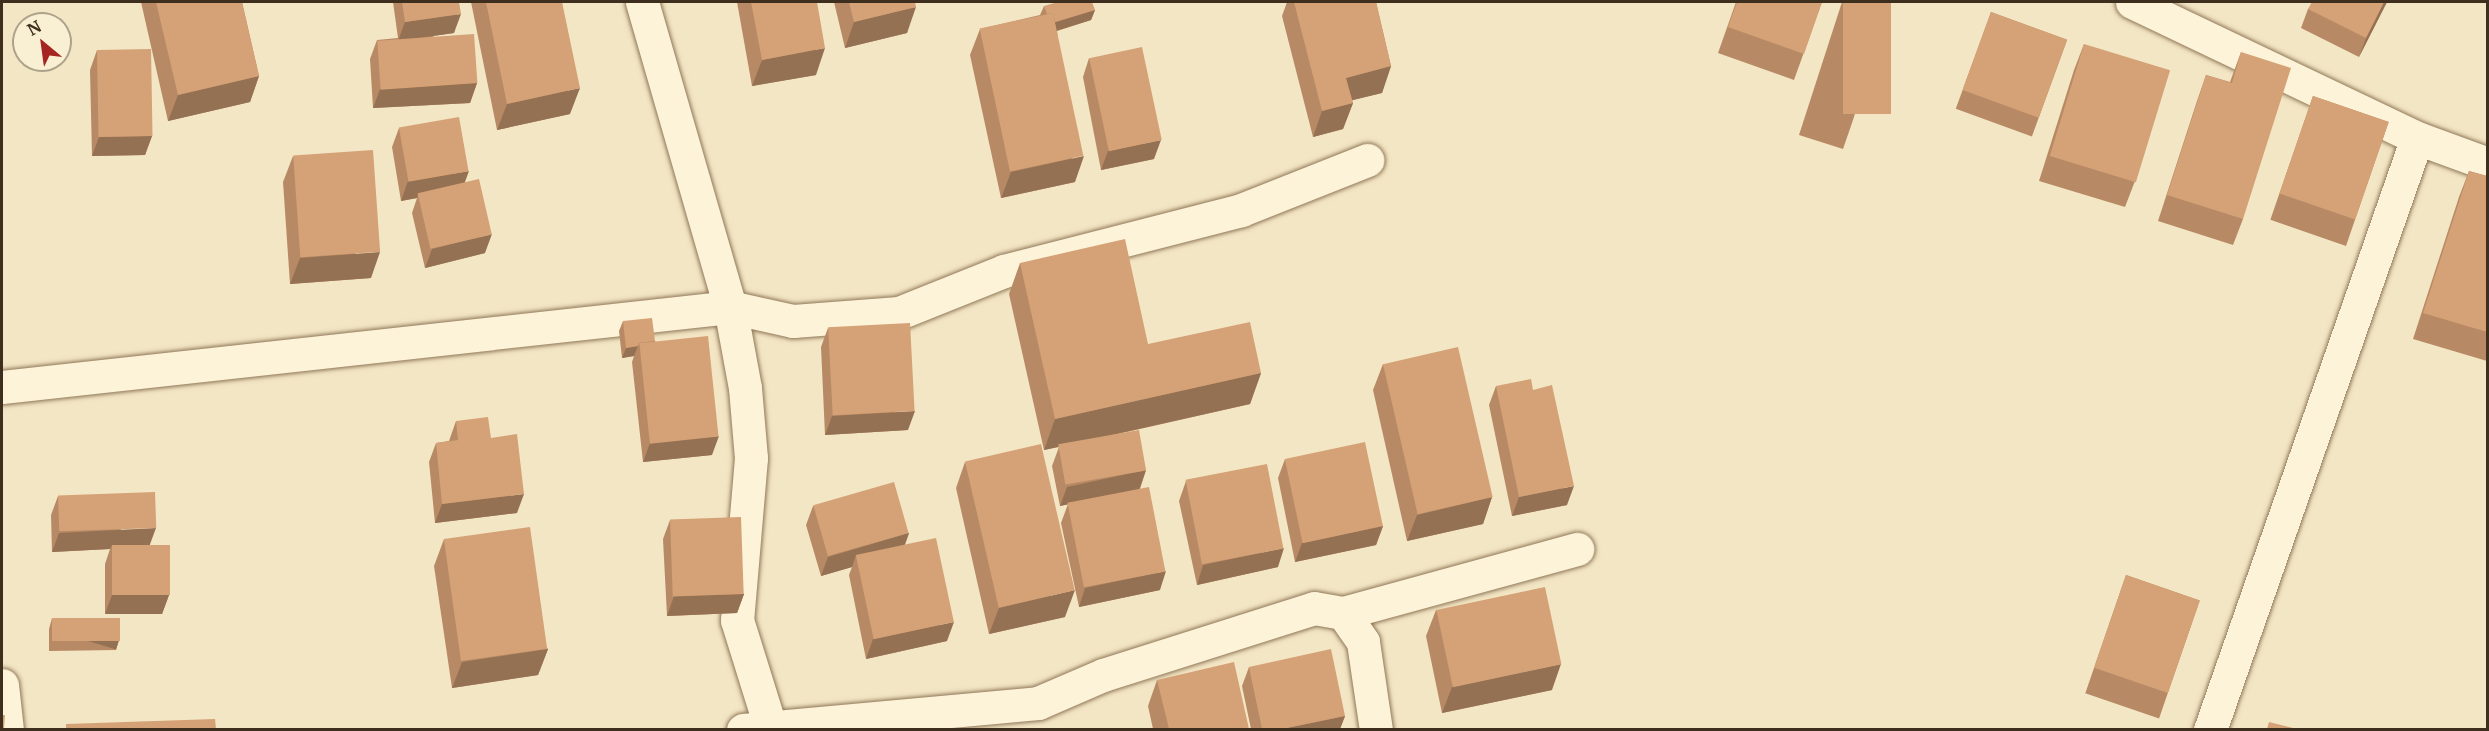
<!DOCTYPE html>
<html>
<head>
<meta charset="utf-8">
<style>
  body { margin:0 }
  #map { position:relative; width:2489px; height:731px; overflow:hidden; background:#f3e6c4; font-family:Merriweather,serif }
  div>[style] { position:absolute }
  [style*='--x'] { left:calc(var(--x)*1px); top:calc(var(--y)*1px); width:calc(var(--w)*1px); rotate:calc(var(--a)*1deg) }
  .roads { filter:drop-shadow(0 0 2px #907758) drop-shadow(0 0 2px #907758) }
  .minor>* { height:33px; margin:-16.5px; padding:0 16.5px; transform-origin:16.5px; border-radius:16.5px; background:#fcf3d8 }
  .wall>* { inset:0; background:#b78a65; transform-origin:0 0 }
  .shaded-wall>* { inset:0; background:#957153; transform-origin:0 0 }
  .building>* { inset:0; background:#d5a176; transform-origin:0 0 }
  span { translate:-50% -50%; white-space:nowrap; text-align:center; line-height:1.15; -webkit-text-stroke:4.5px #f9f0d4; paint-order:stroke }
  .frame { position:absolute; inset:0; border:3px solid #3e2e1d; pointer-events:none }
  .north { position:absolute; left:12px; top:12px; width:60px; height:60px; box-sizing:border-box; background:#f9f0d4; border:2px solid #aea28b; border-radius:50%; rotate:331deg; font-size:16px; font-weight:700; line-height:24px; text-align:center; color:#3e2e1d }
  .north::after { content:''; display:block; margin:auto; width:21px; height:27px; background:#a52521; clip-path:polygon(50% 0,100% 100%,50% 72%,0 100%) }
</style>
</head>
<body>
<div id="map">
  <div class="roads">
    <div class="minor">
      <div style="--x:642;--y:2;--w:317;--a:73.9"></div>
      <div style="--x:730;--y:307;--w:82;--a:79.5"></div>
      <div style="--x:745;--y:388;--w:70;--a:85.1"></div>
      <div style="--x:751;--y:458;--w:163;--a:94.9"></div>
      <div style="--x:737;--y:620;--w:111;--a:72.7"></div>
      <div style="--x:2132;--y:2;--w:316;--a:25.5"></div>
      <div style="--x:2417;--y:138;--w:76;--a:20.1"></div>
      <div style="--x:2;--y:387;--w:732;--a:-6.27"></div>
      <div style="--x:730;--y:307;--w:65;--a:12.5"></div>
      <div style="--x:793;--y:321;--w:106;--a:-4.3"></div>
      <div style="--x:899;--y:313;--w:113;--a:-21.8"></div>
      <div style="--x:1004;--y:271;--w:245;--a:-14.4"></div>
      <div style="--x:1241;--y:210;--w:136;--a:-21.6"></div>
      <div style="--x:1343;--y:613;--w:35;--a:55"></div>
      <div style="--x:1363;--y:642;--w:89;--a:81.6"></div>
      <div style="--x:2;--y:685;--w:45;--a:83.7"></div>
      <div style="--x:743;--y:730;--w:296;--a:-5.2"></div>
      <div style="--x:1038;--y:703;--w:71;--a:-23.3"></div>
      <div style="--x:1103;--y:675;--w:221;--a:-17.6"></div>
      <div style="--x:1314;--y:608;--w:29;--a:10"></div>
      <div style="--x:1343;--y:613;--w:243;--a:-15.3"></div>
      <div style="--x:2210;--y:730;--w:627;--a:-70.73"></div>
    </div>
  </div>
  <div class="wall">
    <div style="clip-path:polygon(141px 2px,242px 2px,259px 76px,250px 102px,168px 121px)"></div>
    <div style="clip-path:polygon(393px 2px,459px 2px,454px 33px,433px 36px,477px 83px,470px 103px,373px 108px,370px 59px,377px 40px,398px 38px)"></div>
    <div style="clip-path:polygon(471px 2px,562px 2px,570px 114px,497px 130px)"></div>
    <div style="clip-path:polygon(737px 2px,817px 2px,816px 75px,752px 86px)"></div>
    <div style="clip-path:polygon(834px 2px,915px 2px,907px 33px,845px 48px)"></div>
    <div style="clip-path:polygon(1287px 2px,1376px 2px,1391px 66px,1382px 93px,1352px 100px,1353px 103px,1343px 129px,1313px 137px,1282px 16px)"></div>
    <div style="clip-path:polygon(1736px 2px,1822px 2px,1794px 80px,1718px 53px)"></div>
    <div style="clip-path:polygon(1842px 2px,1891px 2px,1852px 123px,1843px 149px,1799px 135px)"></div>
    <div style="clip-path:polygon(2387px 2px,2359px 57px,2301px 28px,2308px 9px)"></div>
    <div style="clip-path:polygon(1044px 6px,1095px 10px,1091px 20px,1057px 31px,1075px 182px,1001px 198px,970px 55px,980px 29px,1040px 15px)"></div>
    <div style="left:1991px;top:12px;width:81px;height:103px;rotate:20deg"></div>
    <div style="clip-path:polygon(2084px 44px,2135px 181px,2125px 207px,2039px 181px,2074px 70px)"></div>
    <div style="clip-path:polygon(97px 50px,152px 136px,145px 155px,92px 156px,90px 70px)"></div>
    <div style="clip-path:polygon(2241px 52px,2243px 219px,2233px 245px,2158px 221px,2197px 101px,2206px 75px,2230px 82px)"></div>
    <div style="clip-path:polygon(1089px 58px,1154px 159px,1101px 170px,1083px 77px)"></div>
    <div style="left:2313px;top:96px;width:80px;height:131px;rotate:19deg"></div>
    <div style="clip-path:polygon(399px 128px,465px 183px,485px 253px,425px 268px,412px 213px,417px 198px,401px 201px,392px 147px)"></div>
    <div style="clip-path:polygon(293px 156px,371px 278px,290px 284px,283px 182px)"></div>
    <div style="clip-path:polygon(2469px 171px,2487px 176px,2487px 361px,2413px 339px,2459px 197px)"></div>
    <div style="clip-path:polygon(1020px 263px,1148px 344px,1261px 373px,1250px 404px,1074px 444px,1146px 470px,1140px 489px,1160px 590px,1079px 607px,1061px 523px,1068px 504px,1060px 506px,1052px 466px,1059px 447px,1044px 450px,1009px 294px)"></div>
    <div style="clip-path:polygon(623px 321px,655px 341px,712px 455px,643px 462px,632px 362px,634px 356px,622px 358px,619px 331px)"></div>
    <div style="clip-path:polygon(828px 328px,908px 430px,825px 435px,821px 347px)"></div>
    <div style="clip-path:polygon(1383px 364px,1492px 497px,1483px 524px,1407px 541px,1373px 390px)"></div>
    <div style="clip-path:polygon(1496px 386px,1533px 390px,1567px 505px,1512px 516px,1489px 405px)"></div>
    <div style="clip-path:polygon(456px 421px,491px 438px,517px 513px,435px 523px,429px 462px,436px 443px,449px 441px)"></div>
    <div style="clip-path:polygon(1285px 459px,1383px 526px,1376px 545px,1295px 562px,1278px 478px)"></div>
    <div style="clip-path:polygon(965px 462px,1065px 617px,989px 634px,956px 488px)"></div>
    <div style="clip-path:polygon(1186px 481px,1278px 567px,1197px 585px,1179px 501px)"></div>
    <div style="clip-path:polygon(58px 496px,150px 545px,169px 595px,162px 614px,105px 614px,105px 564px,110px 549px,52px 552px,51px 515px)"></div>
    <div style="clip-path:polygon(813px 506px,909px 533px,905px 545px,947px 641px,866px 659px,849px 575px,852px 567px,821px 576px,806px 525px)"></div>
    <div style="clip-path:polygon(670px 520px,744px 594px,737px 613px,667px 616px,663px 539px)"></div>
    <div style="clip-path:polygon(444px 539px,548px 649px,538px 675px,452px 688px,434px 566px)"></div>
    <div style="left:2126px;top:575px;width:78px;height:125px;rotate:19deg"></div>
    <div style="clip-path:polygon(1436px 610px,1552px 690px,1442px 713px,1426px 636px)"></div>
    <div style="clip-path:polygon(52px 618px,119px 640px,116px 650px,49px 651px,49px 629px)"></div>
    <div style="clip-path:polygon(1249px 667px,1345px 716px,1340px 729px,1251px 729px,1242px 686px)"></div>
    <div style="clip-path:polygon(1157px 680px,1249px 729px,1153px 729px,1148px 706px)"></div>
  </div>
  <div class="shaded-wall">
    <div style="clip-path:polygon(2384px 2px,2387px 2px,2359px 57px,2366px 38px)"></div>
    <div style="clip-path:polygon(916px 7px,907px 33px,845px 48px,854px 22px)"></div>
    <div style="clip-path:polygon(1095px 10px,1091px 20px,1046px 34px,1050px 24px)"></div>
    <div style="clip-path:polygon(461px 14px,454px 33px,398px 41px,405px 22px)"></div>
    <div style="clip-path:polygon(825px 48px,816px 75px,752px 86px,762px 60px)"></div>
    <div style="clip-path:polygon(1391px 66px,1382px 93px,1337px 104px,1346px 78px)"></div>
    <div style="clip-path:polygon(259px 76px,250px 102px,168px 121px,178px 95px)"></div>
    <div style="clip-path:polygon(477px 83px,470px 103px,373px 108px,380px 89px)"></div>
    <div style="clip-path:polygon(580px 88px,570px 114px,497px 130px,507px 104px)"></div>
    <div style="clip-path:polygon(1353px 103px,1343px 129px,1313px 137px,1322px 111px)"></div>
    <div style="clip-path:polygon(152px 136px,145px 155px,92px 156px,99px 137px)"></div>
    <div style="clip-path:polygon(1161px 140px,1154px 159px,1101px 170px,1108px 151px)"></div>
    <div style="clip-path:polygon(1084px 156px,1075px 182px,1001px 198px,1011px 172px)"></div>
    <div style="clip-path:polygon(469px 171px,462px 190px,418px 194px,417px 198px,401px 201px,408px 181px)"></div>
    <div style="clip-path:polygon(492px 234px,485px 253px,425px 268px,432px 249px)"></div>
    <div style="clip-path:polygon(380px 252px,371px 278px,290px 284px,300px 258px)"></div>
    <div style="clip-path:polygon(638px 346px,634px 356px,622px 358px,626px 348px)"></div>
    <div style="clip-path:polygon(1261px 373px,1250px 404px,1044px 450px,1055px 419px)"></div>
    <div style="clip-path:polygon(915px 411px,908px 430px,825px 435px,832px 416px)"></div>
    <div style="clip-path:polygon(719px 436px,712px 455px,643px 462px,650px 443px)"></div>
    <div style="clip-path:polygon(1146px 470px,1139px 490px,1060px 506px,1067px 487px)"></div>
    <div style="clip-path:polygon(1574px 486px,1567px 505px,1512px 516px,1519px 497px)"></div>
    <div style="clip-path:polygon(524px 494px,517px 513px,435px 523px,442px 504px)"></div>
    <div style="clip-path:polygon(1492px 497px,1483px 524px,1407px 541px,1417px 515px)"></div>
    <div style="clip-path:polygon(1383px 526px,1376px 545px,1295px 562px,1302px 543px)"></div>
    <div style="clip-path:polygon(156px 528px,149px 547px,112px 545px,110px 549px,52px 552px,59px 533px)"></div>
    <div style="clip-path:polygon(909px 533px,902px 552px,856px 555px,852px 567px,821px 576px,828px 557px)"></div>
    <div style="clip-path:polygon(1284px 548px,1278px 567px,1197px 585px,1203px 565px)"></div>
    <div style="clip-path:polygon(1166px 571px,1160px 590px,1079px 607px,1085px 588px)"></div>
    <div style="clip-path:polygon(1075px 590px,1065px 617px,989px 634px,999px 608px)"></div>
    <div style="clip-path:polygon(744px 594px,737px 613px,667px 616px,674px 596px)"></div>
    <div style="clip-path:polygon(112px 595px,169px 595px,162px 614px,105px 614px)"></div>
    <div style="clip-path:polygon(954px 622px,947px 641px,866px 659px,873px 639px)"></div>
    <div style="left:119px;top:640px;width:10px;height:66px;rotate:107deg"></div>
    <div style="clip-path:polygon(548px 649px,538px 675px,452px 688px,462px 662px)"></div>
    <div style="clip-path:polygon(1561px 664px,1552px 690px,1442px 713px,1452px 687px)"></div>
    <div style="clip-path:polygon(1345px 716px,1340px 729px,1282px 729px)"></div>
  </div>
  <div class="building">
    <div style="clip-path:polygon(156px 2px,242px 2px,259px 76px,178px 95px)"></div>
    <div style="clip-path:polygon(402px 2px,459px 2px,461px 14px,405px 22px)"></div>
    <div style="clip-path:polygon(486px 2px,562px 2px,580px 88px,507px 104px)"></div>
    <div style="clip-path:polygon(751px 2px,817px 2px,825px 48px,762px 60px)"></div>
    <div style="clip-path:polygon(849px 2px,915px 2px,916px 7px,854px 22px)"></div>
    <div style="clip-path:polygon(1058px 2px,1092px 2px,1095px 10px,1055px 22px,1053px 13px,1047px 14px,1044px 6px)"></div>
    <div style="clip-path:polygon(1294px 2px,1376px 2px,1391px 66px,1346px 78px,1353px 103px,1322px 111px)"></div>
    <div style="clip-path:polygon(1737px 2px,1822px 2px,1804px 54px,1728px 27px)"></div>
    <div style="left:1843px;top:2px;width:48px;height:112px"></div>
    <div style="clip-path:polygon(2312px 2px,2384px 2px,2366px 38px,2308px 9px)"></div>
    <div style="left:1991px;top:12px;width:81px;height:83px;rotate:20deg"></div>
    <div style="left:1053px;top:13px;width:146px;height:75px;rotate:78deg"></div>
    <div style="left:474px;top:34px;width:49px;height:97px;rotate:86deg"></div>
    <div style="left:2084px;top:44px;width:90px;height:117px;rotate:17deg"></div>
    <div style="left:1142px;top:47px;width:95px;height:54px;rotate:78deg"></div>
    <div style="left:151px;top:49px;width:87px;height:54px;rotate:89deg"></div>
    <div style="clip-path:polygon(2241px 52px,2291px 68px,2243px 219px,2167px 195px,2206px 75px,2232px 83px)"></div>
    <div style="left:2313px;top:96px;width:80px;height:103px;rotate:19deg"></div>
    <div style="left:459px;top:117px;width:55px;height:61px;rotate:80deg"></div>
    <div style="left:373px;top:150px;width:102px;height:80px;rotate:86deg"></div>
    <div style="clip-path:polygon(2469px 171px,2487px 176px,2487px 332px,2423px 313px)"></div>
    <div style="left:479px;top:179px;width:57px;height:63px;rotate:77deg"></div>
    <div style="clip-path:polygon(1125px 239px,1148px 344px,1250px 322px,1261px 373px,1055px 419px,1020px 263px)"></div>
    <div style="clip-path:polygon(652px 318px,655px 341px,639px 343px,638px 346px,626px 348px,623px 321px)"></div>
    <div style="left:910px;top:323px;width:88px;height:82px;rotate:87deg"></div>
    <div style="left:708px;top:336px;width:101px;height:69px;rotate:84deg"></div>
    <div style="left:1458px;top:347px;width:154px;height:77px;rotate:77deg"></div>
    <div style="clip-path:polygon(1531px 379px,1533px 390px,1552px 385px,1574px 486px,1519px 497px,1496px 386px)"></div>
    <div style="clip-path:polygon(488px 417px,491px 438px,517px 434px,524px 494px,442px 504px,436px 443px,458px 440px,456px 421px)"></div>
    <div style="left:1139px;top:430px;width:41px;height:82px;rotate:80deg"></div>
    <div style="left:1365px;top:442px;width:86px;height:82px;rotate:78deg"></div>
    <div style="left:1041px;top:444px;width:150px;height:78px;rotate:77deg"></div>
    <div style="left:1267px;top:464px;width:86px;height:83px;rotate:79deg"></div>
    <div style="left:894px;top:482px;width:53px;height:84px;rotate:74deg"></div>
    <div style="left:1149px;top:487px;width:86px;height:83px;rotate:79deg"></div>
    <div style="left:155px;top:492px;width:36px;height:97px;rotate:88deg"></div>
    <div style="left:741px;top:517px;width:77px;height:71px;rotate:88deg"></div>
    <div style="left:530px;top:527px;width:123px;height:87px;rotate:82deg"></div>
    <div style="left:936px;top:538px;width:86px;height:82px;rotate:78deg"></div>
    <div style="left:112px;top:545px;width:58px;height:50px"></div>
    <div style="left:2126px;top:575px;width:78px;height:98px;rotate:19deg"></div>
    <div style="left:1545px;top:587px;width:79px;height:111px;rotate:78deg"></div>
    <div style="left:52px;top:618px;width:68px;height:23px"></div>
    <div style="clip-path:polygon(1331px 649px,1345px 716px,1282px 729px,1262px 729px,1249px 667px)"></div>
    <div style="clip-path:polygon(1234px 662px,1249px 729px,1169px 729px,1157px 680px)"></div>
    <div style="clip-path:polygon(2px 715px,5px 715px,4px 729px,2px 729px)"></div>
    <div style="clip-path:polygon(215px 719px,216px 729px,66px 729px,66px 724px)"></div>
    <div style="clip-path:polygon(2269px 722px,2297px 729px,2267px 729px)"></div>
  </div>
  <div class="frame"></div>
  <div class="north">N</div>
</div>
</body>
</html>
